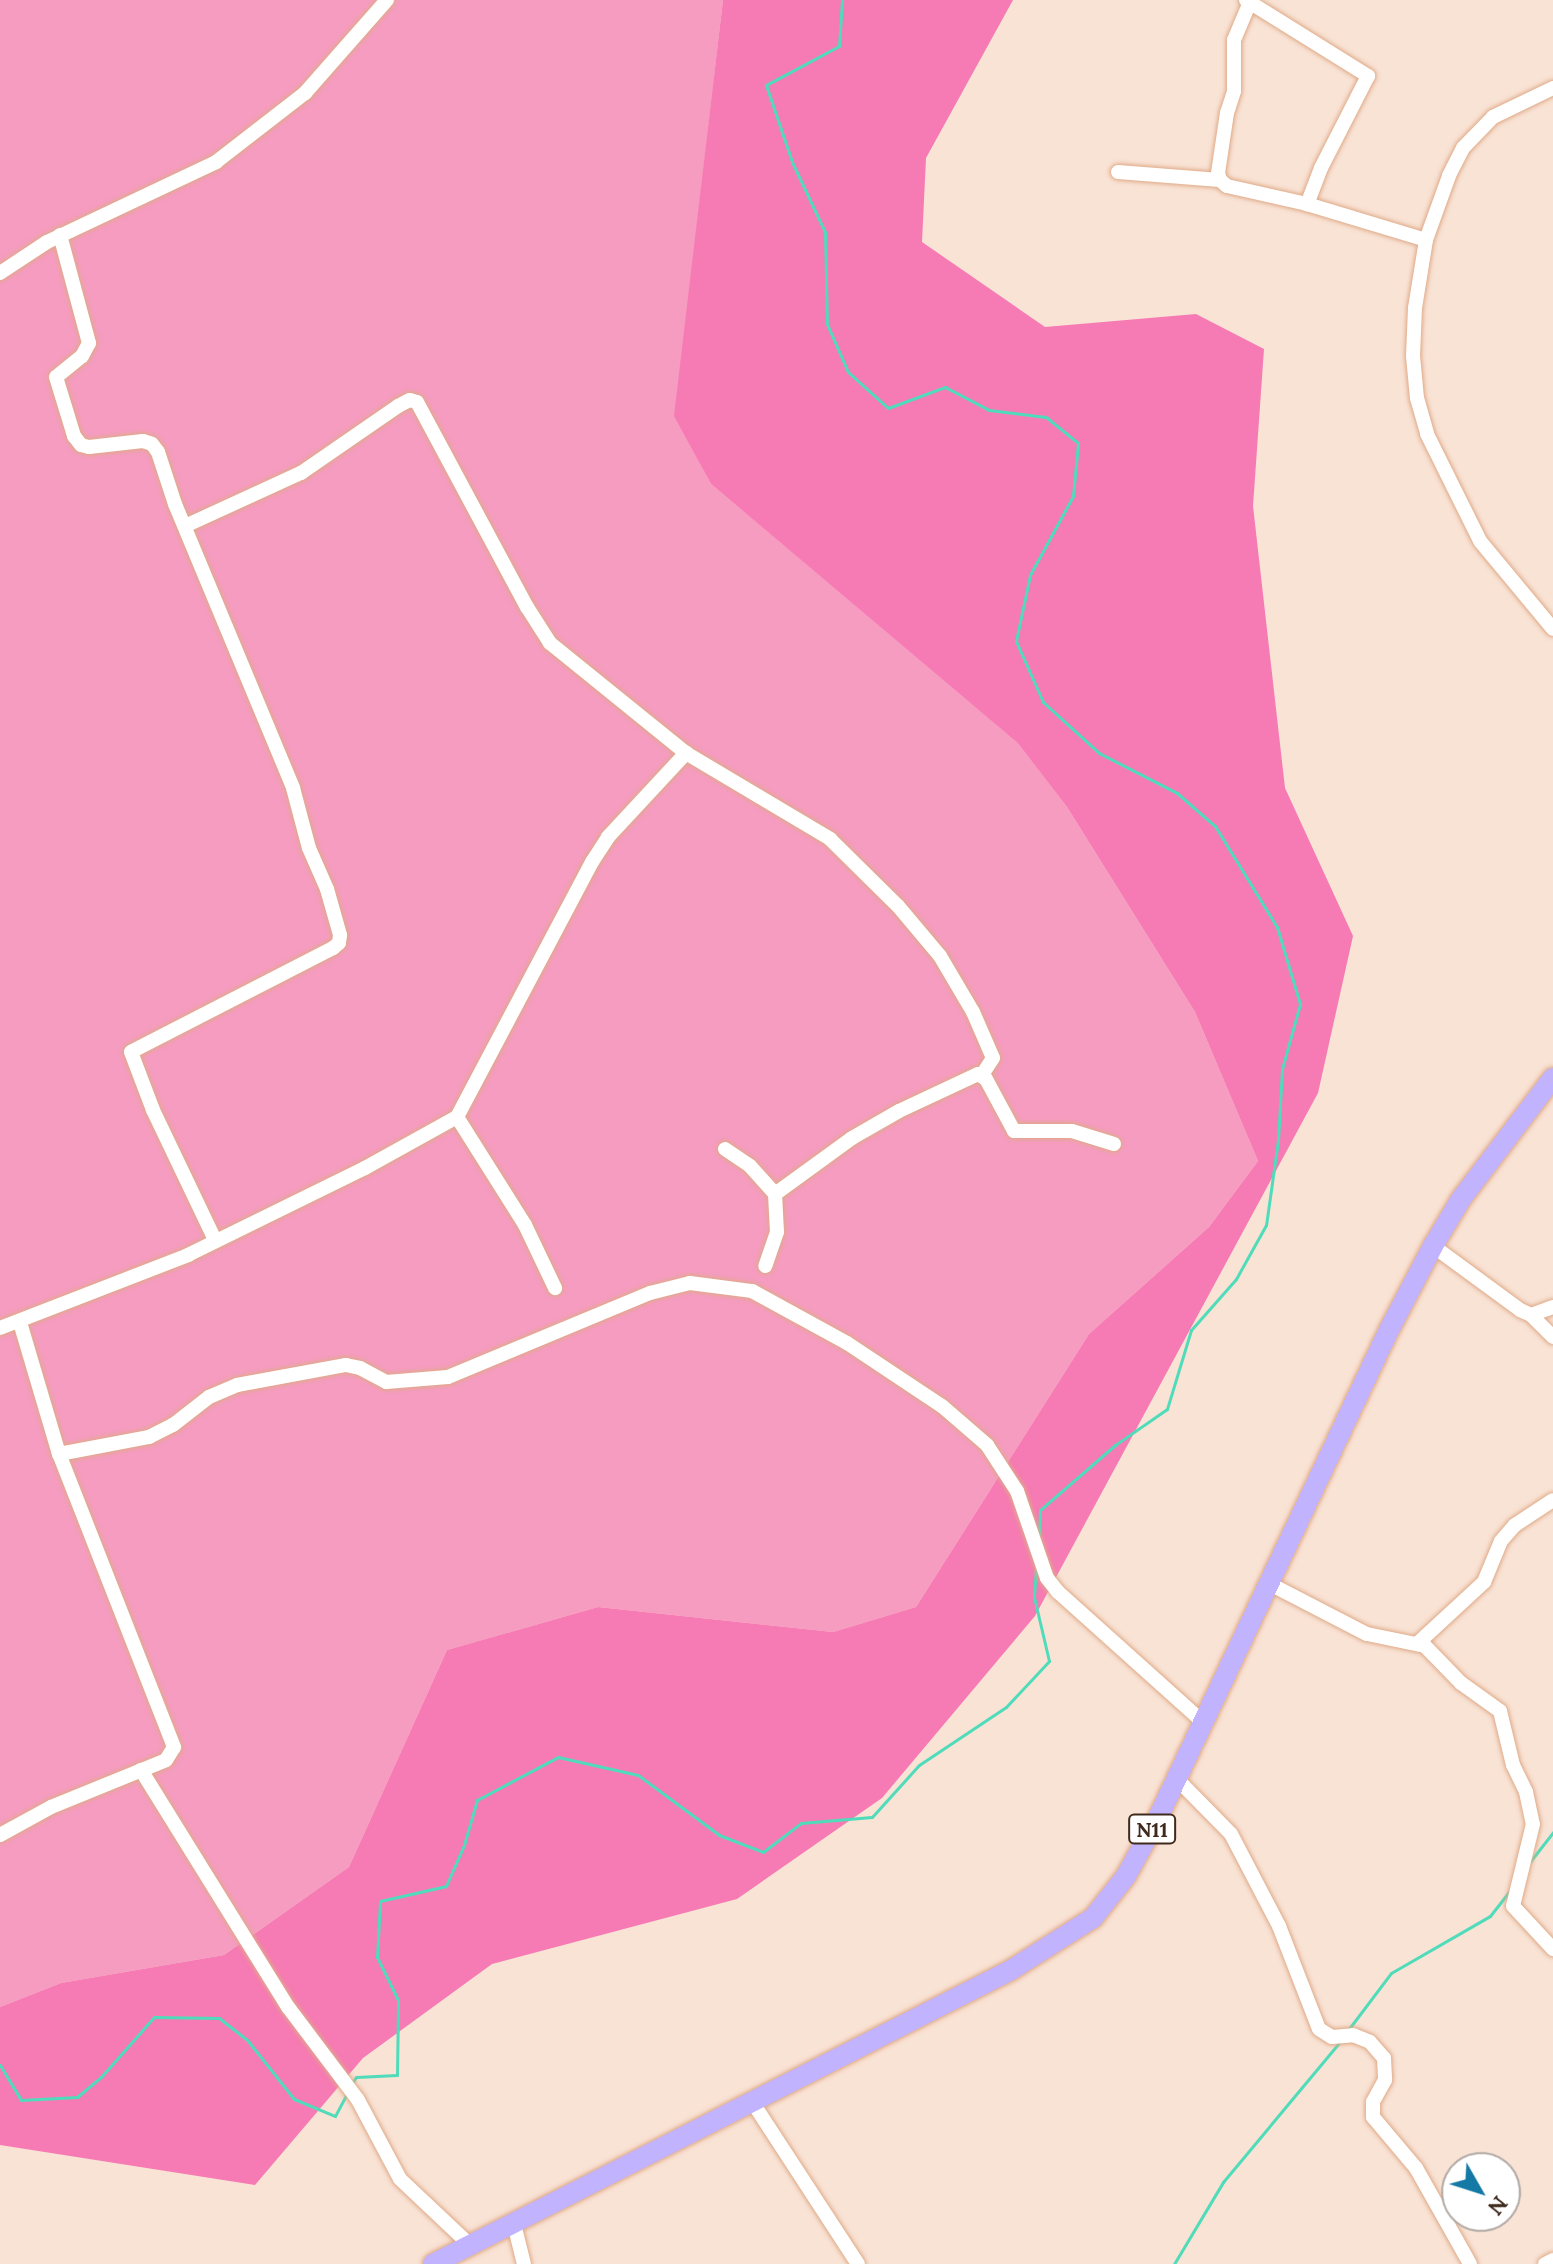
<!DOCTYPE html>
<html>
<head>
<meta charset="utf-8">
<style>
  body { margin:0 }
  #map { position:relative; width:1553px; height:2264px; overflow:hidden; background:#f9e3d5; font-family:Lora,serif }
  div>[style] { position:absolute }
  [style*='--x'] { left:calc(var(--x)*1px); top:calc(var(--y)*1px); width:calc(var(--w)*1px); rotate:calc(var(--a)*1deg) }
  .green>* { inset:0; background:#f69cc1 }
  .forest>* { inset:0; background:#f67ab3 }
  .stream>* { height:3px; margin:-1.5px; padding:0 1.5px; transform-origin:1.5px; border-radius:1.5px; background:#50dcba }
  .roads { filter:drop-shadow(0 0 2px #dfaa88) drop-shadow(0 0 2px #dfaa88) }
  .minor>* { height:14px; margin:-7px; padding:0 7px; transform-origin:7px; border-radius:7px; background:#fff }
  .highway>* { height:20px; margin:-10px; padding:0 10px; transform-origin:10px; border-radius:10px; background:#c2b3fe }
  span { translate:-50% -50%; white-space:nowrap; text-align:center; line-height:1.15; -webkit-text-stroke:8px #fff; paint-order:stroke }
  .shield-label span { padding:2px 6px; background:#fff; border:2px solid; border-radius:6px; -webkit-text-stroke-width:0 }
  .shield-label { font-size:20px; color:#3f2a1d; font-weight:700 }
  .north { position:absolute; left:1441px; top:2152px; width:80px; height:80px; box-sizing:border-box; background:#fff; border:2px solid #b2aaa5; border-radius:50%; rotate:129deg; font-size:22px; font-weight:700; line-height:32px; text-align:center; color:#3f2a1d }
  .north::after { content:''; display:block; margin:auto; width:28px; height:36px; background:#147aa5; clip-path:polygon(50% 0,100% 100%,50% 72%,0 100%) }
</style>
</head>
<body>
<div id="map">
  <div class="green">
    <div style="clip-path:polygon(0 0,723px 0,675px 416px,711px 484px,1018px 742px,1067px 807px,1195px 1012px,1258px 1161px,1209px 1227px,1089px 1334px,916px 1607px,833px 1632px,598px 1607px,447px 1650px,349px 1867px,224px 1955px,61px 1983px,0 2007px)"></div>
  </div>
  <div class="forest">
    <div style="clip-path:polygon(723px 0,1013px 0,926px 158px,922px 242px,1045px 327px,1196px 314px,1264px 349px,1253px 506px,1285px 788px,1353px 936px,1318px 1093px,1035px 1616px,882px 1798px,737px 1899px,492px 1964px,363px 2058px,255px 2185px,0 2145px,0 2007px,61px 1983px,224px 1955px,349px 1867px,447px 1650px,598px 1607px,833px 1632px,916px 1607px,1089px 1334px,1209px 1227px,1258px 1161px,1195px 1012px,1067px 807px,1018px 743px,711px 484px,674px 416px)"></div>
  </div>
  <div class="stream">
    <div style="--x:842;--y:0;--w:46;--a:93.7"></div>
    <div style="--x:839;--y:46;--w:83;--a:151.9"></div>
    <div style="--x:766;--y:85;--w:81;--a:71.3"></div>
    <div style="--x:792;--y:162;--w:77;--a:64.8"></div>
    <div style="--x:825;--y:232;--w:92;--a:88.8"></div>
    <div style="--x:827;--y:324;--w:52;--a:66.4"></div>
    <div style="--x:848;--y:372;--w:54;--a:42"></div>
    <div style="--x:888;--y:408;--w:61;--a:-20.2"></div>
    <div style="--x:945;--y:387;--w:50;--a:27.6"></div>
    <div style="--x:989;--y:410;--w:57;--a:7"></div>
    <div style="--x:1046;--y:417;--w:41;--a:39.1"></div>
    <div style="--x:1078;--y:443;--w:53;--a:95.4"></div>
    <div style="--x:1073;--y:496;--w:90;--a:118.6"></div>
    <div style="--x:1030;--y:575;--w:67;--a:102"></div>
    <div style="--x:1016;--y:641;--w:67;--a:66.1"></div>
    <div style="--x:1043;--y:702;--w:76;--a:42.3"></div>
    <div style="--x:1099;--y:753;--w:88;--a:27.1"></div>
    <div style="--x:1177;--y:793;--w:50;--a:41"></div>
    <div style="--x:1215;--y:826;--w:119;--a:58.5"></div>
    <div style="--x:1277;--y:927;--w:80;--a:73.4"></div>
    <div style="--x:1300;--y:1004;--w:67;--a:105.5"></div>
    <div style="--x:1282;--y:1069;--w:71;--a:93.2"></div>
    <div style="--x:1278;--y:1140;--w:86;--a:98"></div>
    <div style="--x:1266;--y:1225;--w:62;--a:119.1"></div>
    <div style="--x:1236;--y:1279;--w:68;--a:131.4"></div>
    <div style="--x:1191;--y:1330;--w:83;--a:106.9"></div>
    <div style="--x:1167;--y:1409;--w:63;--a:145.3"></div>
    <div style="--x:1115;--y:1445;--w:99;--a:139.1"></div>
    <div style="--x:1040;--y:1510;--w:24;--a:92"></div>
    <div style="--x:1529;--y:1863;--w:39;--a:-52"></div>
    <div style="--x:1348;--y:2030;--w:71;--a:-53"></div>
    <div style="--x:1391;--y:1973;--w:114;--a:-29.9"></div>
    <div style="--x:1490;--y:1916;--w:34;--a:-52"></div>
    <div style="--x:0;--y:2065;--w:41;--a:59"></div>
    <div style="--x:21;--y:2100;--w:56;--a:-3.1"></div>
    <div style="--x:77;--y:2097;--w:31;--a:-40"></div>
    <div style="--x:101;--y:2077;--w:80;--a:-48.5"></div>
    <div style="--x:154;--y:2017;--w:65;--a:0.9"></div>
    <div style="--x:219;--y:2018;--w:37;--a:38"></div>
    <div style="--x:248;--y:2041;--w:74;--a:51.6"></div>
    <div style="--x:294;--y:2099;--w:44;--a:22.5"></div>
    <div style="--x:335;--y:2116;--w:27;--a:-62"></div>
    <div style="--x:351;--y:2085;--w:9;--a:-58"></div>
    <div style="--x:356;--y:2077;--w:41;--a:-2.8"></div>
    <div style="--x:397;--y:2075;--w:75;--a:-89.2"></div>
    <div style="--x:398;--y:2000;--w:48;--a:-116"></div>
    <div style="--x:377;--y:1957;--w:56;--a:-86.9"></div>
    <div style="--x:380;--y:1901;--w:68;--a:-12.8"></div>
    <div style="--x:446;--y:1886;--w:45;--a:-66.3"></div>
    <div style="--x:464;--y:1845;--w:47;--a:-73.9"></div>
    <div style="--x:477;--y:1800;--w:92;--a:-28"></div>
    <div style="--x:558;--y:1757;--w:82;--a:12.7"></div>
    <div style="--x:638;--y:1775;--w:101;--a:36.5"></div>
    <div style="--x:719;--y:1835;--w:47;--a:21.1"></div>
    <div style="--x:763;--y:1852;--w:48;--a:-37.3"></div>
    <div style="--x:801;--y:1823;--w:71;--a:-4.8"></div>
    <div style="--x:872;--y:1817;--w:70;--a:-47.9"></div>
    <div style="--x:919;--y:1765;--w:105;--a:-33.7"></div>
    <div style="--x:1006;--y:1707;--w:63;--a:-46.9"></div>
    <div style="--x:1049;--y:1661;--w:66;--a:-103.2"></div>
    <div style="--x:1034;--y:1597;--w:31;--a:-86"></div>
    <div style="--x:1174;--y:2264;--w:96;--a:-59.1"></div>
    <div style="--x:1223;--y:2182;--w:181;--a:-50.2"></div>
  </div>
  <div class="roads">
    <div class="minor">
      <div style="--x:1246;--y:0;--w:144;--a:31.9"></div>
      <div style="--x:1368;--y:76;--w:103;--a:117.1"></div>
      <div style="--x:1321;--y:168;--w:39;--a:111"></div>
      <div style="--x:1553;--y:88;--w:67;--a:154.2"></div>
      <div style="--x:1493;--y:117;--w:43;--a:134.1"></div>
      <div style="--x:1463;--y:148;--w:31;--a:117"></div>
      <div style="--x:1449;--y:176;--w:68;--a:109.8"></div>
      <div style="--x:1426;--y:240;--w:69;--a:99.2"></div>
      <div style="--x:1415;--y:308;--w:48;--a:92.4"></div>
      <div style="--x:1413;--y:356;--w:42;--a:84.6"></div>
      <div style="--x:1417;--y:398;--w:37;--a:74"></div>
      <div style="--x:1427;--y:434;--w:119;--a:63.6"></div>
      <div style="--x:1480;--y:541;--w:114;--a:50.3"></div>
      <div style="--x:1118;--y:172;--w:102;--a:4.5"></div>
      <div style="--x:1220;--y:180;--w:9;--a:41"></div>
      <div style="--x:1227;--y:186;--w:82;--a:12.7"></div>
      <div style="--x:1307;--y:204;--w:124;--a:16.8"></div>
      <div style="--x:1220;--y:180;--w:7;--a:-106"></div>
      <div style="--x:1218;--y:173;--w:61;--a:-81.5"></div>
      <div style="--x:1227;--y:113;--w:23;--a:-72"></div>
      <div style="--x:1234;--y:91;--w:51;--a:-90"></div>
      <div style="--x:1234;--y:40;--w:41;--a:-67.2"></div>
      <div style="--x:60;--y:235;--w:112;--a:75"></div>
      <div style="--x:89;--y:343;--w:15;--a:118"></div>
      <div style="--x:82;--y:356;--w:33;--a:141"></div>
      <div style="--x:56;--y:377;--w:62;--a:73"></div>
      <div style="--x:74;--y:436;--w:11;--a:52"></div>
      <div style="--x:81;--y:445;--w:8;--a:14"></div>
      <div style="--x:89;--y:447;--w:54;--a:-6.3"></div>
      <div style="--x:143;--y:441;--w:9;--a:18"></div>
      <div style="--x:152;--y:444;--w:10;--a:53"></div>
      <div style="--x:158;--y:452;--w:55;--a:71.9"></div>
      <div style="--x:175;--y:504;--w:308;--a:67.4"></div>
      <div style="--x:293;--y:788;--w:62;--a:75.1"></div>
      <div style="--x:309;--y:848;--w:45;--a:66.3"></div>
      <div style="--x:327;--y:889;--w:48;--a:74.2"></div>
      <div style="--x:340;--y:935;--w:8;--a:97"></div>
      <div style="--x:339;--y:943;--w:8;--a:140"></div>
      <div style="--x:333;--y:948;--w:227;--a:152.8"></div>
      <div style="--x:131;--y:1052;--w:62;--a:69.2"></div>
      <div style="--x:153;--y:1110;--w:144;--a:64.5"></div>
      <div style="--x:0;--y:273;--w:56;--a:-33.4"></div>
      <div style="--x:47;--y:242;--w:187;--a:-25.3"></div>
      <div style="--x:216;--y:162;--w:113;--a:-37.8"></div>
      <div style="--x:305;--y:93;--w:124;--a:-48.6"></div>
      <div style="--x:185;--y:526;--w:128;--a:-24.6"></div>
      <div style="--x:301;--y:473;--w:118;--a:-34.6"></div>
      <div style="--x:398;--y:406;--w:13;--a:-27"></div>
      <div style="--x:410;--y:400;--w:7;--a:16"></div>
      <div style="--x:417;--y:402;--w:233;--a:61.8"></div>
      <div style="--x:527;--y:607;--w:43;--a:57.4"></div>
      <div style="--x:550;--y:643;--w:175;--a:39"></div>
      <div style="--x:686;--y:753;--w:168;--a:30.8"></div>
      <div style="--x:830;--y:839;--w:95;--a:44.6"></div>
      <div style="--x:898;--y:906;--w:65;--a:50"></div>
      <div style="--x:940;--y:956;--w:65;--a:59.5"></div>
      <div style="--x:973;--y:1012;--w:50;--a:66.5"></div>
      <div style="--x:993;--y:1058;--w:20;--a:123"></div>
      <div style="--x:457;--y:1117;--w:128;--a:57.8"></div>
      <div style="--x:525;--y:1225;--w:70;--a:64.5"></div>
      <div style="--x:725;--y:1149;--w:30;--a:34"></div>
      <div style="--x:750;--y:1166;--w:38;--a:48"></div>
      <div style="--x:775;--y:1194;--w:38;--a:87"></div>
      <div style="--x:777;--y:1232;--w:36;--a:109"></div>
      <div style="--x:775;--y:1194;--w:95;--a:-36"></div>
      <div style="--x:852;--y:1138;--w:54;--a:-29.9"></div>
      <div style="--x:899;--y:1111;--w:87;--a:-25.1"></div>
      <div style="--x:978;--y:1074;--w:9;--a:32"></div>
      <div style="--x:986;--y:1079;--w:59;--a:61.7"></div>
      <div style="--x:1014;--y:1131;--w:58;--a:0"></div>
      <div style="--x:1072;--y:1131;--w:44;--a:17.2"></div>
      <div style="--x:1433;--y:1246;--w:108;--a:36.3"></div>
      <div style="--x:1520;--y:1310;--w:12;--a:24"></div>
      <div style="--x:1531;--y:1315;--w:23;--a:-20"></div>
      <div style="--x:1531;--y:1315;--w:31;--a:45"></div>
      <div style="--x:0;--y:1328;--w:202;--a:-21.2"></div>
      <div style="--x:188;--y:1255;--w:197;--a:-26.2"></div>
      <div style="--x:365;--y:1168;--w:105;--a:-29"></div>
      <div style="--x:457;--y:1117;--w:289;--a:-62.1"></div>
      <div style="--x:592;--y:862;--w:30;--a:-57"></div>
      <div style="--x:608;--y:837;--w:115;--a:-47.1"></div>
      <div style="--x:59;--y:1454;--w:92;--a:-10.7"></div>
      <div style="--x:149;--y:1437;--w:27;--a:-27"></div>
      <div style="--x:173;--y:1425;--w:46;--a:-37.9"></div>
      <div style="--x:209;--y:1397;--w:30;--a:-23"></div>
      <div style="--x:237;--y:1385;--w:111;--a:-10.4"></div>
      <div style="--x:346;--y:1365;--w:14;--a:12"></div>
      <div style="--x:360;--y:1368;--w:30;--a:28"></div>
      <div style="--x:386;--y:1382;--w:62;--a:-4.6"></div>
      <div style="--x:448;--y:1377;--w:219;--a:-22.6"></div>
      <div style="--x:650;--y:1293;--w:41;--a:-14"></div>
      <div style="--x:690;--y:1283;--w:63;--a:7.4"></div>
      <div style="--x:752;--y:1291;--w:108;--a:28.7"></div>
      <div style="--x:847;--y:1343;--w:114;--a:33.6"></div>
      <div style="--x:942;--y:1406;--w:60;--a:40.9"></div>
      <div style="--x:987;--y:1445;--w:55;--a:56.9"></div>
      <div style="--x:1017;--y:1491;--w:92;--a:71"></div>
      <div style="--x:1047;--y:1578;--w:18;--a:52"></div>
      <div style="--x:1058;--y:1592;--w:193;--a:41.9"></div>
      <div style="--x:1268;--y:1583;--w:111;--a:27.3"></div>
      <div style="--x:1367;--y:1634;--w:59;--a:11.7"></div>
      <div style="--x:1425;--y:1646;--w:52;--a:45.8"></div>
      <div style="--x:1461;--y:1683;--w:48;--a:35.7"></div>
      <div style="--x:1500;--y:1711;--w:56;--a:76.5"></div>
      <div style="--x:1513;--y:1765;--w:30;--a:64"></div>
      <div style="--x:1526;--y:1792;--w:33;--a:78"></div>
      <div style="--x:1533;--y:1824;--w:84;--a:103.7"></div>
      <div style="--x:1513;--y:1906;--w:59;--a:47.1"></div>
      <div style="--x:1418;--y:1643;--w:90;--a:-42.7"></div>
      <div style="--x:1484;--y:1582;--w:44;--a:-67.5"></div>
      <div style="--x:1501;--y:1541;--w:21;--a:-49"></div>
      <div style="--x:1515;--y:1525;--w:45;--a:-33.3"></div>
      <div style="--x:141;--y:1770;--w:279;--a:58.2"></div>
      <div style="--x:288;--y:2007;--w:116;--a:53"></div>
      <div style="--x:358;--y:2100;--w:89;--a:62"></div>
      <div style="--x:400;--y:2179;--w:96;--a:43.3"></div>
      <div style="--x:1176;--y:1778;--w:78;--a:45.5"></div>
      <div style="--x:1231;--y:1834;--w:104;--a:62.4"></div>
      <div style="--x:1279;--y:1926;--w:110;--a:68.8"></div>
      <div style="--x:1319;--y:2029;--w:15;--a:32"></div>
      <div style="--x:1332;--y:2037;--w:21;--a:-5"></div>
      <div style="--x:1353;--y:2035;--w:18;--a:22"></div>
      <div style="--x:1370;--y:2042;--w:21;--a:49"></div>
      <div style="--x:1384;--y:2058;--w:22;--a:87"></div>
      <div style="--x:1385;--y:2080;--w:25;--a:119"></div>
      <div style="--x:1373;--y:2102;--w:15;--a:90"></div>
      <div style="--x:1373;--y:2117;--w:67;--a:49.9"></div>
      <div style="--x:1416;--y:2168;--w:110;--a:60.6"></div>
      <div style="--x:0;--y:1835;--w:58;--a:-28.8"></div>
      <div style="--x:51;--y:1807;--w:124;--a:-22.2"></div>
      <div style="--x:166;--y:1760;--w:15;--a:-58"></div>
      <div style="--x:174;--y:1747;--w:315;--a:-111.4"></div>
      <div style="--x:59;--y:1454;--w:138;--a:-106.5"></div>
      <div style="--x:753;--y:2103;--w:192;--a:56.9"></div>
      <div style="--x:514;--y:2224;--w:41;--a:76"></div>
      <div style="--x:1545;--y:2264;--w:9;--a:-27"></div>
    </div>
    <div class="highway">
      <div style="--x:433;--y:2264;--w:648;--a:-26.96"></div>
      <div style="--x:1011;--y:1970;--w:97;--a:-32.4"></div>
      <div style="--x:1093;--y:1918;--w:53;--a:-51.8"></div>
      <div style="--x:1126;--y:1876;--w:64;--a:-61"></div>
      <div style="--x:1157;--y:1820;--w:540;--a:-64.67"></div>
      <div style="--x:1388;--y:1332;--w:97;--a:-62.4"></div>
      <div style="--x:1433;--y:1246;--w:55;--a:-59.2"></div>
      <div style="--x:1461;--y:1199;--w:152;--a:-52.8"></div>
    </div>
  </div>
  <div class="shield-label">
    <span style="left:1152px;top:1829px">N11</span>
  </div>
  <div class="north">N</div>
</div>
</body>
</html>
